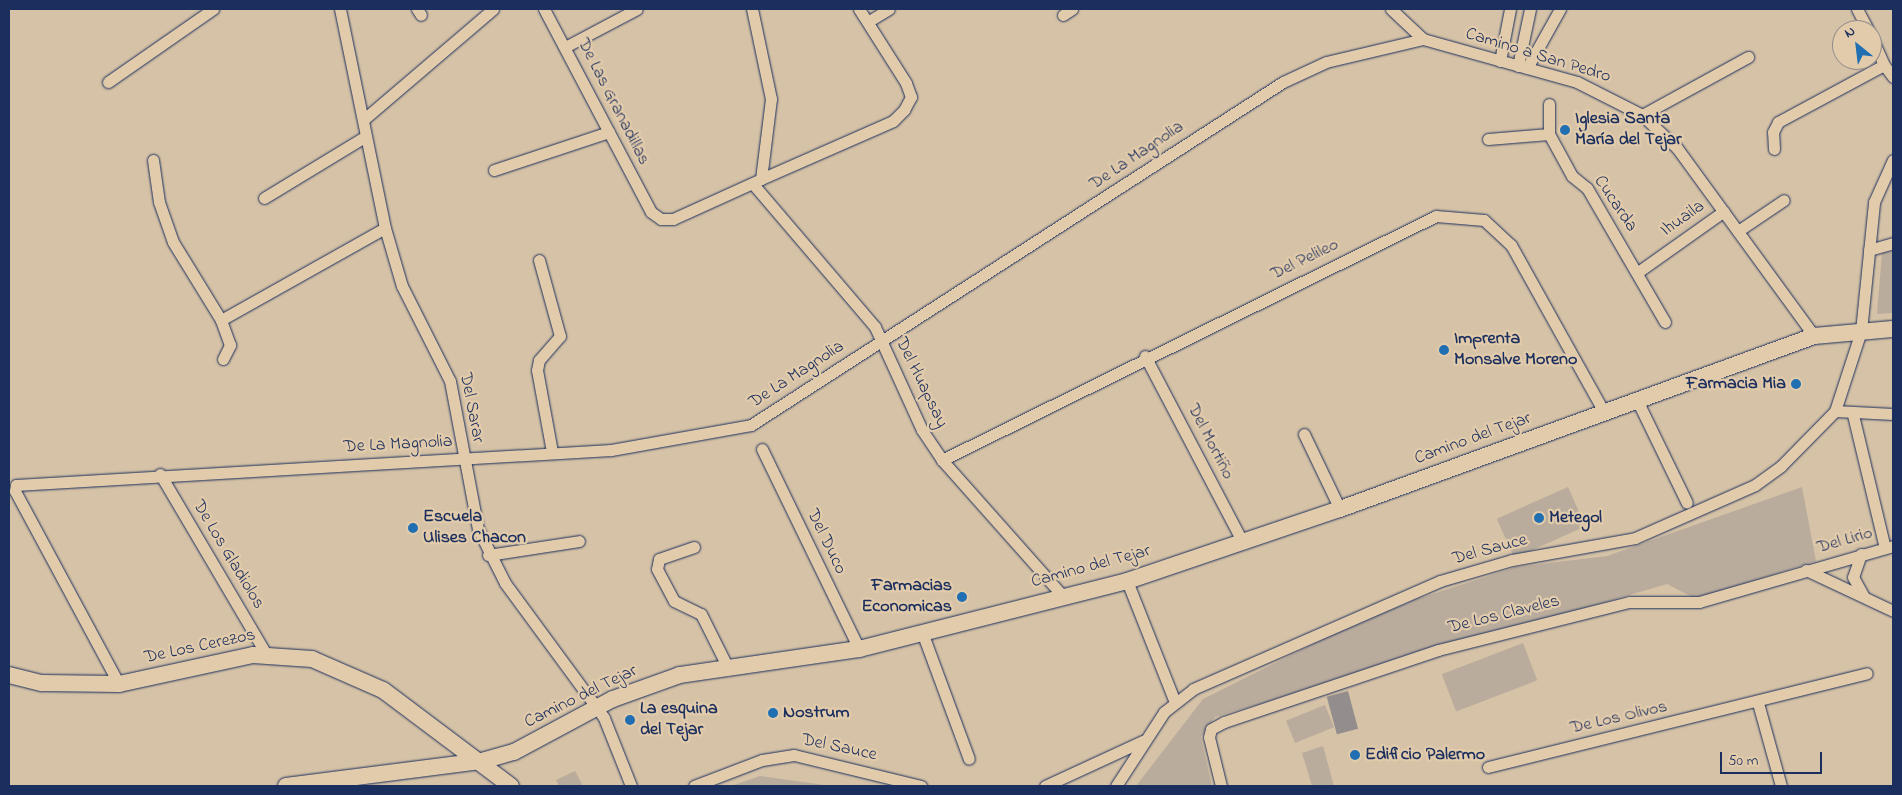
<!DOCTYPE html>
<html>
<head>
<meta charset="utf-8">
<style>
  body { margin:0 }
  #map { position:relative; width:1902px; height:795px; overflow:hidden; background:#d6c2a6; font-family:"Indie Flower",sans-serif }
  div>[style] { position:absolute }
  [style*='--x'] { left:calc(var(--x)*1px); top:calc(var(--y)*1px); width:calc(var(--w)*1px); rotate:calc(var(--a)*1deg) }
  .green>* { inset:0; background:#baac9c; transform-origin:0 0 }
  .water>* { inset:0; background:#948d8d; transform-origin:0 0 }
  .roads { filter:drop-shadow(0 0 1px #1b2f5e) drop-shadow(0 0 1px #1b2f5e) }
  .street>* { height:11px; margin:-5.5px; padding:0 5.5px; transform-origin:5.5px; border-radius:5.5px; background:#e2cbab }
  .secondary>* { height:16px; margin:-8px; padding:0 8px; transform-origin:8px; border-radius:8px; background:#e2cbab }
  .dots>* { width:14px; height:14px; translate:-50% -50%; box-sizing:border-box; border:2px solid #e2cbab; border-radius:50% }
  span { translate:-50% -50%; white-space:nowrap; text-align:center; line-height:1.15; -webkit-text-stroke:4.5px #e2cbab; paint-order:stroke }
  .street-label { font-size:18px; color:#1b2f5e }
  .poi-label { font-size:18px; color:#1b2f5e; font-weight:700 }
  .left { translate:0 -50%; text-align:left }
  .right { translate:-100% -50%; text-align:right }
  .frame { position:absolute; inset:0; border:10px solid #1b2f5e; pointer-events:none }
  .north { position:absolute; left:1832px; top:20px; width:50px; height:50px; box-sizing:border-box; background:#e2cbab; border:1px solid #928d8c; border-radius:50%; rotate:331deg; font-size:14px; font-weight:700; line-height:20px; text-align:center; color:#1b2f5e }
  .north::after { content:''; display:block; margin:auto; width:18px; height:22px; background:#1f6fb2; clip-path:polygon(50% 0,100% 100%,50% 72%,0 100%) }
  .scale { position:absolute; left:1720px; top:752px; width:102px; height:22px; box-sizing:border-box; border:2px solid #1b2f5e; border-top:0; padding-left:6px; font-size:15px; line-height:18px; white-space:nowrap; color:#1b2f5e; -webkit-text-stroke:4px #e2cbab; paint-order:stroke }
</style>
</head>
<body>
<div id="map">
  <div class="green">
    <div style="clip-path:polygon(1893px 251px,1893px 313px,1877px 314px,1882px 253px)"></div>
    <div style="left:1568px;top:487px;width:43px;height:78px;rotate:66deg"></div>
    <div style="clip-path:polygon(1802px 487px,1816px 561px,1696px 599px,1667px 584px,1215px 717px,1201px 737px,1212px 786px,1136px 786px,1203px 699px,1323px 639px,1414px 600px,1516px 567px,1607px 556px)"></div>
    <div style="left:1523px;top:643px;width:40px;height:87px;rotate:69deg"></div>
    <div style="left:1325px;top:705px;width:24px;height:42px;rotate:68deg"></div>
    <div style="clip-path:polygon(1323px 746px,1334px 786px,1312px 786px,1302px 753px)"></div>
    <div style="clip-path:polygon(575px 771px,583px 786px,559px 786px,556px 780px)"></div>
    <div style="clip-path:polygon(760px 776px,831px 786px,731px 786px)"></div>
  </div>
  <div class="water">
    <div style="left:1348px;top:691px;width:39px;height:22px;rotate:75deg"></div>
  </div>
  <div class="roads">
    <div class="street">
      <div style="--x:340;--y:9;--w:224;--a:78.4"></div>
      <div style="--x:385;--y:228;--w:60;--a:73.7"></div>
      <div style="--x:402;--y:286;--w:106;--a:63.2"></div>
      <div style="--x:450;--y:381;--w:151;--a:79.3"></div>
      <div style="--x:478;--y:529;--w:60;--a:63.4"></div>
      <div style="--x:505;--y:583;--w:167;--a:53.7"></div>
      <div style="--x:604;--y:718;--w:73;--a:68.3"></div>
      <div style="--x:417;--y:9;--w:7;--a:56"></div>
      <div style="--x:544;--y:9;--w:229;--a:62.2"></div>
      <div style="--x:651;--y:212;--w:12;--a:35"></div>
      <div style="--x:661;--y:219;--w:12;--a:0"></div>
      <div style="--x:673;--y:219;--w:97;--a:-24.4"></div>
      <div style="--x:761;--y:179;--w:81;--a:-82.9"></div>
      <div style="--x:771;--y:99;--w:92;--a:-101.9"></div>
      <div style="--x:1391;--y:9;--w:44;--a:43.2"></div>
      <div style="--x:1423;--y:39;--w:160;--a:15.6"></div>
      <div style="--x:1577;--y:82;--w:73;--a:26.9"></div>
      <div style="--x:1642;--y:115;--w:48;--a:43.3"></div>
      <div style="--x:1677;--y:148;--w:233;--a:53.9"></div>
      <div style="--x:1857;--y:9;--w:24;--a:62"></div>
      <div style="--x:1063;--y:15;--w:11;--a:-34"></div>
      <div style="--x:869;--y:21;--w:23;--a:-31"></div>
      <div style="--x:1872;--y:38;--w:30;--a:66"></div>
      <div style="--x:565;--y:47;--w:81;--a:-27.8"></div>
      <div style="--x:1500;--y:61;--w:53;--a:-79.1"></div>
      <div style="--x:1518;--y:66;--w:58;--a:-78.1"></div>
      <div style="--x:1527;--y:68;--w:68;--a:-60.8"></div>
      <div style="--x:108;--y:82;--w:128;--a:-34.8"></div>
      <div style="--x:1549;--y:104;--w:30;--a:90"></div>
      <div style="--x:1549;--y:134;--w:48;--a:61.3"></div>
      <div style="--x:1572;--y:176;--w:19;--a:39"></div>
      <div style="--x:1587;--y:188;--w:155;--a:59.8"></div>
      <div style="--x:1642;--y:115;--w:121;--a:-28.7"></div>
      <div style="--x:363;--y:120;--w:171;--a:-40.5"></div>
      <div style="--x:1488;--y:139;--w:61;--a:-4.7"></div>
      <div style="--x:1774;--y:149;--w:17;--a:-93"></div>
      <div style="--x:1773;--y:132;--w:11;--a:-63"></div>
      <div style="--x:1778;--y:122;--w:120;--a:-28.3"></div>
      <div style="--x:1884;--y:65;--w:15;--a:53"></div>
      <div style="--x:153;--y:160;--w:42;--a:81.9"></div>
      <div style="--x:159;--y:202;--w:42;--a:70.7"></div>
      <div style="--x:173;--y:242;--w:92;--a:58.4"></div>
      <div style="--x:494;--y:170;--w:121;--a:-18.3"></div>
      <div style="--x:761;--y:179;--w:144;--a:-23.7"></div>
      <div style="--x:893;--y:121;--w:16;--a:-45"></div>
      <div style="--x:904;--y:110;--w:15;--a:-62"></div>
      <div style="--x:911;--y:97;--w:15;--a:-110"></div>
      <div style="--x:906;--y:83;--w:88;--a:-122.4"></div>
      <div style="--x:753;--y:184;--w:188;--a:49.5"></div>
      <div style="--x:875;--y:327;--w:113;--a:65.5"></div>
      <div style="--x:922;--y:430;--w:36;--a:56"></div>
      <div style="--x:942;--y:460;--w:181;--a:48.4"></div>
      <div style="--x:264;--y:198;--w:119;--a:-31.3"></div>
      <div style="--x:1738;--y:231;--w:55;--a:-34"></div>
      <div style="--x:1869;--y:250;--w:25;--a:-16"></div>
      <div style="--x:539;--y:260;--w:79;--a:74.6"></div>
      <div style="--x:560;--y:336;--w:32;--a:131"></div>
      <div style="--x:539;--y:360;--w:10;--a:101"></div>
      <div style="--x:537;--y:370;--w:83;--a:79.6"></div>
      <div style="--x:1638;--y:272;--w:105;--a:-35.3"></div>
      <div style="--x:1145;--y:356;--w:211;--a:62.3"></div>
      <div style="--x:223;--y:359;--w:16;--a:-63"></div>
      <div style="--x:230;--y:345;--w:27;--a:-110"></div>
      <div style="--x:221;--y:320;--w:188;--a:-29.3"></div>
      <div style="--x:1637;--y:400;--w:114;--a:64.1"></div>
      <div style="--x:1835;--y:411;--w:58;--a:3"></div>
      <div style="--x:1853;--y:415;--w:137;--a:76.5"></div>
      <div style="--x:1304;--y:434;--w:83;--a:64.4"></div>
      <div style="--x:762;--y:449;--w:222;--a:64.1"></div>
      <div style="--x:942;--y:460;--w:551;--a:-26.29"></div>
      <div style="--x:1436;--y:216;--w:48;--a:4.8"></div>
      <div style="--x:1484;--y:220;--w:37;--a:43"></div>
      <div style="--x:1511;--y:245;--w:191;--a:60.9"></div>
      <div style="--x:160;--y:474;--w:209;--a:59.5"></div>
      <div style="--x:16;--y:485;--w:596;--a:-3.37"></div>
      <div style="--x:611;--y:450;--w:142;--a:-10.1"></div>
      <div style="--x:751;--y:425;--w:633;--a:-32.81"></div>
      <div style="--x:1283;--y:82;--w:47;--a:-24.9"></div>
      <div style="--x:1326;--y:62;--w:100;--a:-13.3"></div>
      <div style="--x:16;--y:485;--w:6;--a:99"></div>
      <div style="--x:15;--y:491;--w:219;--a:61.7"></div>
      <div style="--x:694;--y:547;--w:37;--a:161"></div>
      <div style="--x:659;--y:559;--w:10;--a:101"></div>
      <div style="--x:657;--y:569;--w:36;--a:62"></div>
      <div style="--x:674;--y:601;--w:30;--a:26"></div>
      <div style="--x:701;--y:614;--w:58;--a:63.4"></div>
      <div style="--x:1861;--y:554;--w:24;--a:109"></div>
      <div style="--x:1853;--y:577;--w:21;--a:61"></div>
      <div style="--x:488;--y:555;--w:92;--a:-8.7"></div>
      <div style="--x:1806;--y:570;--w:96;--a:25.2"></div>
      <div style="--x:1127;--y:581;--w:128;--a:68.4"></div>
      <div style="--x:922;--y:632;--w:135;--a:69.7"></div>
      <div style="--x:1758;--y:703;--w:86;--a:74.5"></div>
      <div style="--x:1488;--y:767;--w:390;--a:-13.9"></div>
      <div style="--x:694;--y:786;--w:73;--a:-20.9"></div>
      <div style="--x:762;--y:760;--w:32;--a:-9"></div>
      <div style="--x:794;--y:755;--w:131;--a:13.7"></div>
      <div style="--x:1045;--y:786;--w:108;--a:-24.7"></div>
      <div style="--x:1116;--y:786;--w:88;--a:-57"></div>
      <div style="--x:1164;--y:712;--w:37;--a:-38"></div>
      <div style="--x:1193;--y:689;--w:270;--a:-23.6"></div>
      <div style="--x:1440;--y:581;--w:75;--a:-16.3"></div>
      <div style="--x:1512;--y:560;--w:125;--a:-10.1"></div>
      <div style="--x:1635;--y:538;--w:131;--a:-23.8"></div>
      <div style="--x:1755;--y:485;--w:32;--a:-36"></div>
      <div style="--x:1781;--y:466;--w:77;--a:-45.5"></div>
      <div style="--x:1835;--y:411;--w:84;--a:-72"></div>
      <div style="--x:1861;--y:331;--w:130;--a:-84.2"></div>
      <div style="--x:1874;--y:202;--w:46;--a:-65.7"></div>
      <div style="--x:1221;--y:786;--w:50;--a:-103.8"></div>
      <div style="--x:1209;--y:737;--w:8;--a:-76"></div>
      <div style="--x:1211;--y:729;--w:15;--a:-28"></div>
      <div style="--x:1224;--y:722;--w:226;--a:-18.6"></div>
      <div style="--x:1438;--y:650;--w:197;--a:-14.1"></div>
      <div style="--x:1629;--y:602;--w:70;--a:0"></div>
      <div style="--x:1699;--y:602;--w:202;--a:-16.1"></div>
    </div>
    <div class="secondary">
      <div style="--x:9;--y:675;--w:34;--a:14"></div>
      <div style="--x:42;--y:683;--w:77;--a:0.7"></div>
      <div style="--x:119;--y:684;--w:137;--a:-12.2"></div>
      <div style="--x:253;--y:655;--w:59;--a:3.9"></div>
      <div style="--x:312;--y:659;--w:77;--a:23.6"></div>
      <div style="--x:383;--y:690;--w:160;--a:36.9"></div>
      <div style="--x:286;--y:786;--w:198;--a:-7.3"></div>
      <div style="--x:482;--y:761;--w:33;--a:-16"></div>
      <div style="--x:514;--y:752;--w:112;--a:-28.2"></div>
      <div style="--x:613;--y:699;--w:71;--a:-19.7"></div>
      <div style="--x:680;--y:675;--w:181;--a:-8.3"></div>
      <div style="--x:859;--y:649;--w:276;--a:-14.2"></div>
      <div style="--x:1127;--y:581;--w:225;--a:-18.7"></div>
      <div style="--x:1340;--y:509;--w:505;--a:-20.05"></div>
      <div style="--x:1814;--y:336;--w:79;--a:-5.1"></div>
    </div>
  </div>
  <div class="dots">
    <div style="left:1565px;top:130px;background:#1f6fb2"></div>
    <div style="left:1444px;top:350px;background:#1f6fb2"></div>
    <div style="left:1796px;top:384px;background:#1f6fb2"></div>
    <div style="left:1539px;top:518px;background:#1f6fb2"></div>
    <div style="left:413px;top:528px;background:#1f6fb2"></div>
    <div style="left:962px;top:597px;background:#1f6fb2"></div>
    <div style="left:773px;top:713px;background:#1f6fb2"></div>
    <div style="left:630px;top:720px;background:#1f6fb2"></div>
    <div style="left:1355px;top:755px;background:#1f6fb2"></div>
  </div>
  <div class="street-label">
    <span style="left:1538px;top:56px;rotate:17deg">Camino a San Pedro</span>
    <span style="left:613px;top:102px;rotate:63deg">De Las Granadillas</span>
    <span style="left:1137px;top:156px;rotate:-34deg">De La Magnolia</span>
    <span style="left:1615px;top:204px;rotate:56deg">Cucarda</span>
    <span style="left:1683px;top:219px;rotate:-35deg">Ihuaila</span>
    <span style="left:1305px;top:260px;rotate:-26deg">Del Pelileo</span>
    <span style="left:797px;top:375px;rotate:-33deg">De La Magnolia</span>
    <span style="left:921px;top:383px;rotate:64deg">Del Huapsay</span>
    <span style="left:471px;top:408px;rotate:79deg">Del Sarar</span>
    <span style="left:1473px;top:439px;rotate:-20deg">Camino del Tejar</span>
    <span style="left:1210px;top:442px;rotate:63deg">Del Mortiño</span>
    <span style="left:398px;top:445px;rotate:-3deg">De La Magnolia</span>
    <span style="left:1845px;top:541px;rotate:-16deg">Del Lirio</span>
    <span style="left:826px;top:542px;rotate:64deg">Del Duco</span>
    <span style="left:1490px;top:550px;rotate:-15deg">Del Sauce</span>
    <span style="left:228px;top:555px;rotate:59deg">De Los Gladiolos</span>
    <span style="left:1091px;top:567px;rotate:-15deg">Camino del Tejar</span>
    <span style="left:1504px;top:615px;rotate:-14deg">De Los Claveles</span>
    <span style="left:200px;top:647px;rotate:-12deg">De Los Cerezos</span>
    <span style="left:581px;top:697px;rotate:-26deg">Camino del Tejar</span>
    <span style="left:1619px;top:718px;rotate:-13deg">De Los Olivos</span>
    <span style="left:839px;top:748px;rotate:12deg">Del Sauce</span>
  </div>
  <div class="poi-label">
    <span class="left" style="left:1575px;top:130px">Iglesia Santa<br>María del Tejar</span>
    <span class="left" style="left:1454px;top:350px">Imprenta<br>Monsalve Moreno</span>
    <span class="right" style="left:1786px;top:384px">Farmacia Mia</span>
    <span class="left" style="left:423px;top:528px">Escuela<br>Ulises Chacon</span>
    <span class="left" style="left:1549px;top:518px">Metegol</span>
    <span class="right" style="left:952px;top:597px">Farmacias<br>Economicas</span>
    <span class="left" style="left:640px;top:720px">La esquina<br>del Tejar</span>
    <span class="left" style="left:783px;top:713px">Nostrum</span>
    <span class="left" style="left:1365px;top:755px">Edificio Palermo</span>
  </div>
  <div class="frame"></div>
  <div class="north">N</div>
  <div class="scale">50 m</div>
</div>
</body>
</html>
